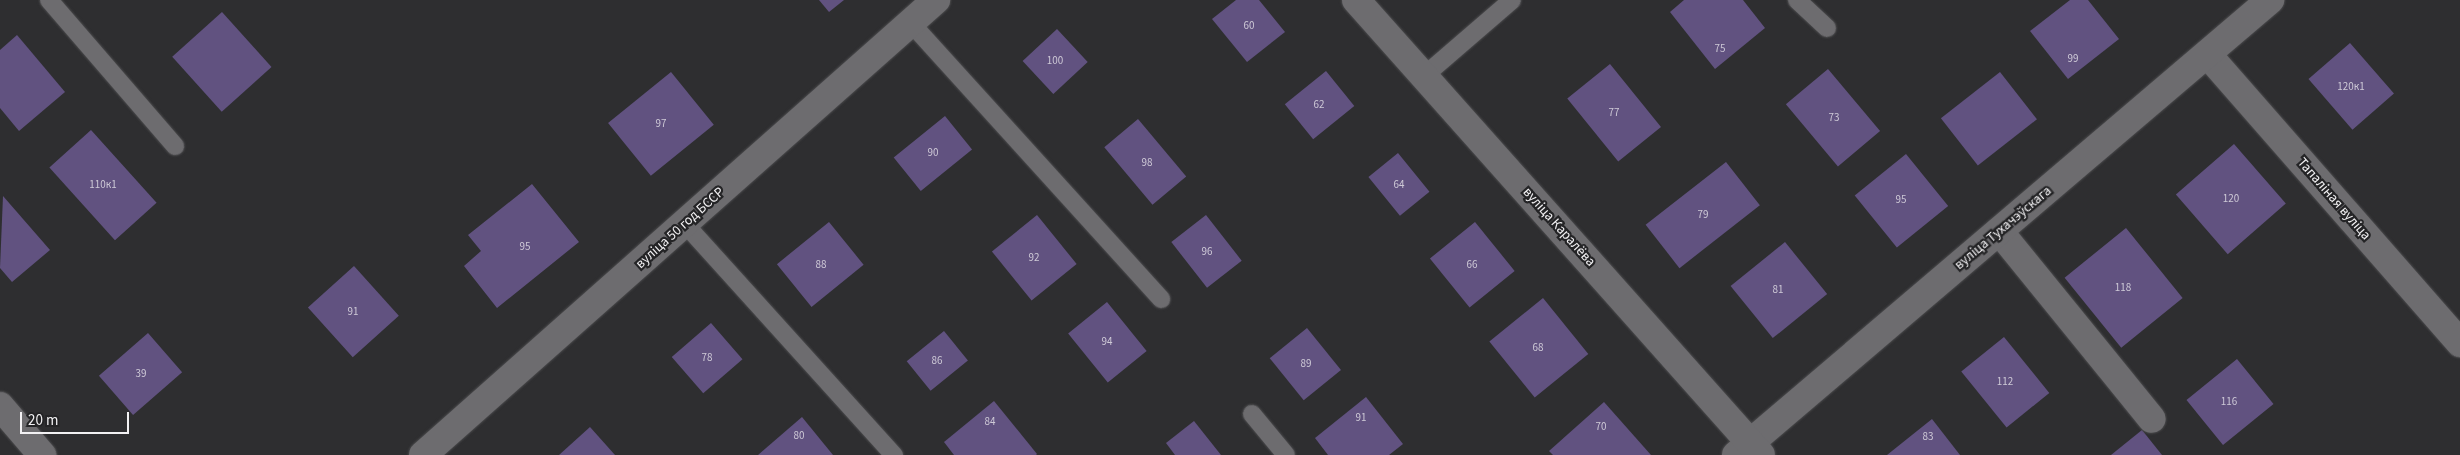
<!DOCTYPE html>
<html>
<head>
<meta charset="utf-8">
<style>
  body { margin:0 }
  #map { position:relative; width:2460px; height:455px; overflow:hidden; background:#2e2e30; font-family:"Source Sans 3",sans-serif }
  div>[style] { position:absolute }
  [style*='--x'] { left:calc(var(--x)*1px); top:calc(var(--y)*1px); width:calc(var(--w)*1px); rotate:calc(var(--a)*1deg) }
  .building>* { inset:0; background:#615280; transform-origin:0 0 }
  .roads { filter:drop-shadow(0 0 1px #4b4b4d) drop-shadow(0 0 1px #4b4b4d) }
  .lane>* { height:18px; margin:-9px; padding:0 9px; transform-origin:9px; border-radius:9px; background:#6d6c6f }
  .street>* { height:28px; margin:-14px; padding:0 14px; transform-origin:14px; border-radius:14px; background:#6d6c6f }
  .secondary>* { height:28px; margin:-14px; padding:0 14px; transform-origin:14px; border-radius:14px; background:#6d6c6f }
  span { translate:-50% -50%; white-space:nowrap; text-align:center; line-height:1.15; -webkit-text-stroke:4.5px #242426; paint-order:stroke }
  .number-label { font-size:11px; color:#cec9d6 }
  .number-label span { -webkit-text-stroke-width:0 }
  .street-label { font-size:14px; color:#f2f1f3 }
  .scale { position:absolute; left:20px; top:412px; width:109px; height:22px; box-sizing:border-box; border:2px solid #f2f1f3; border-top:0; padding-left:6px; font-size:15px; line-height:18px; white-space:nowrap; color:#f2f1f3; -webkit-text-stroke:4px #242426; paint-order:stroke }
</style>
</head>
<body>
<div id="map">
  <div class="building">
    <div style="clip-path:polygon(819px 0,844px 0,829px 12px)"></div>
    <div style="clip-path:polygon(1236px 0,1259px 0,1285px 32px,1247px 62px,1212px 19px)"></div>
    <div style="clip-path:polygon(1684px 0,1743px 0,1765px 28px,1715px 69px,1670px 12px)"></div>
    <div style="clip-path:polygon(2070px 0,2088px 0,2119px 39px,2068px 79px,2030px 31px)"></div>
    <div style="left:222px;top:12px;width:74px;height:67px;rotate:48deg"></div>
    <div style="left:1057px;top:29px;width:45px;height:47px;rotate:47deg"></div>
    <div style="clip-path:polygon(17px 35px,65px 92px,19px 131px,0 108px,0 50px)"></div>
    <div style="left:2350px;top:43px;width:67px;height:55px;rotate:49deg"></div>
    <div style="left:1610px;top:64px;width:81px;height:55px;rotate:51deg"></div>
    <div style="left:1828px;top:69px;width:81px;height:55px;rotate:50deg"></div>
    <div style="left:1326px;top:71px;width:45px;height:53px;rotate:51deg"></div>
    <div style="left:671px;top:72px;width:68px;height:81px;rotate:51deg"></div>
    <div style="left:2000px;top:72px;width:60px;height:75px;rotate:52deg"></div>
    <div style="left:945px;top:116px;width:43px;height:66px;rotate:51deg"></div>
    <div style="left:1138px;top:119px;width:75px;height:44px;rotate:50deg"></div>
    <div style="left:91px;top:130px;width:98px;height:56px;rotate:48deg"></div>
    <div style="left:2234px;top:144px;width:79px;height:77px;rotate:49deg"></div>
    <div style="left:1398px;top:153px;width:50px;height:38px;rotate:51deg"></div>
    <div style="left:1906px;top:154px;width:67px;height:66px;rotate:51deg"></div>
    <div style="left:1726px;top:162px;width:55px;height:102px;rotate:52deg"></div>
    <div style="clip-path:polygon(532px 184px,579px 242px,497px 308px,464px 266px,481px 251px,468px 235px)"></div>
    <div style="clip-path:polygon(3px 196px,50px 250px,12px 282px,0 268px)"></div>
    <div style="left:1037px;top:215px;width:63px;height:58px;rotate:51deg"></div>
    <div style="left:1206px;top:215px;width:58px;height:44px;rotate:52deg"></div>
    <div style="left:829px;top:222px;width:55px;height:67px;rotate:51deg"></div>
    <div style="left:1475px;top:222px;width:63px;height:58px;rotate:51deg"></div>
    <div style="left:2126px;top:228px;width:90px;height:79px;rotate:51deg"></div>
    <div style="left:1785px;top:242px;width:67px;height:70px;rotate:51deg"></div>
    <div style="left:354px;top:266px;width:67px;height:62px;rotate:48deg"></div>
    <div style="left:1543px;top:298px;width:72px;height:69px;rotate:51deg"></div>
    <div style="left:1107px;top:302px;width:63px;height:50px;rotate:51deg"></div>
    <div style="left:711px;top:323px;width:48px;height:52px;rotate:49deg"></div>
    <div style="left:1307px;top:328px;width:54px;height:48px;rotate:51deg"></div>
    <div style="left:944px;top:331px;width:38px;height:48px;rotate:51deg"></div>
    <div style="left:148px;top:333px;width:52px;height:65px;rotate:49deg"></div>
    <div style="left:2004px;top:337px;width:72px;height:55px;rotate:51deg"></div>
    <div style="left:2237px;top:359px;width:58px;height:65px;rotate:51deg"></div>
    <div style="clip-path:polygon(1366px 397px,1403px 444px,1389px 455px,1328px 455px,1315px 438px)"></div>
    <div style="clip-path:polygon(994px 401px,1037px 454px,1036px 455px,954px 455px,944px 442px)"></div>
    <div style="clip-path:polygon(1604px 402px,1651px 455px,1553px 455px,1549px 451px)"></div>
    <div style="clip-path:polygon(802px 417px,833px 455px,758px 455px)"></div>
    <div style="clip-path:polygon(1932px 419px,1960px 455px,1887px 455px)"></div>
    <div style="clip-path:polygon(1194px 421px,1221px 455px,1175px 455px,1166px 443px)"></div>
    <div style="clip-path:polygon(590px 427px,615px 455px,559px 455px)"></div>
    <div style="clip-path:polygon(2142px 430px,2162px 455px,2111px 455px)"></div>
  </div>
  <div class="roads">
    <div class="lane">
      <div style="--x:49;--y:0;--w:193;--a:49.2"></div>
      <div style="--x:1797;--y:0;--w:41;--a:43"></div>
      <div style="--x:910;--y:22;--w:374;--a:47.8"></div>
      <div style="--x:1424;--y:76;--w:116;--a:-40.8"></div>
      <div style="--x:685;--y:224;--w:312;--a:47.9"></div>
      <div style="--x:1252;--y:414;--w:53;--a:50.3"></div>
    </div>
    <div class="street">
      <div style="--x:2208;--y:55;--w:383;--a:48.8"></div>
      <div style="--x:1999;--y:231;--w:242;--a:50.9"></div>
      <div style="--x:0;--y:406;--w:65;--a:49.4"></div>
      <div style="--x:423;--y:455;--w:686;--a:-41.57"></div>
      <div style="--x:1736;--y:455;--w:702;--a:-40.43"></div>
    </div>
    <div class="secondary">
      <div style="--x:1356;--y:0;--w:609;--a:48.33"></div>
    </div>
  </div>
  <div class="number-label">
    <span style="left:1249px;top:26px">60</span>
    <span style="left:1720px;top:49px">75</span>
    <span style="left:2073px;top:59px">99</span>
    <span style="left:1055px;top:61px">100</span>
    <span style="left:2351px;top:87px">120к1</span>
    <span style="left:1319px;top:105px">62</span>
    <span style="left:1614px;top:113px">77</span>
    <span style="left:1834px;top:118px">73</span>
    <span style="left:661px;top:124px">97</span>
    <span style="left:933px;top:153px">90</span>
    <span style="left:1147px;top:163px">98</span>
    <span style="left:103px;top:185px">110к1</span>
    <span style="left:1399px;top:185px">64</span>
    <span style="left:2231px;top:199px">120</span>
    <span style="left:1901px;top:200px">95</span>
    <span style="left:1703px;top:215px">79</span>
    <span style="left:525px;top:247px">95</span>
    <span style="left:1207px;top:252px">96</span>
    <span style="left:1034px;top:258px">92</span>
    <span style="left:821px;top:265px">88</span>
    <span style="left:1472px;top:265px">66</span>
    <span style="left:2123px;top:288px">118</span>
    <span style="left:1778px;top:290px">81</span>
    <span style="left:353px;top:312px">91</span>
    <span style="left:1107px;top:342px">94</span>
    <span style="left:1538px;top:348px">68</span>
    <span style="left:707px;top:358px">78</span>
    <span style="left:937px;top:361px">86</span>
    <span style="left:1306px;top:364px">89</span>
    <span style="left:141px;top:374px">39</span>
    <span style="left:2005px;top:382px">112</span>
    <span style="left:2229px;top:402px">116</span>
    <span style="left:1361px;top:418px">91</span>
    <span style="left:990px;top:422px">84</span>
    <span style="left:1601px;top:427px">70</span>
    <span style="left:799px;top:436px">80</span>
    <span style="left:1928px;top:437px">83</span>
  </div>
  <div class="street-label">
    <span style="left:2334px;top:199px;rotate:49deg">Тапаліная вуліца</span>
    <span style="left:1559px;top:227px;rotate:48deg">вуліца Каралёва</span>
    <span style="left:680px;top:228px;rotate:-42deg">вуліца 50 год БССР</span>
    <span style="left:2003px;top:228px;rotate:-40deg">вуліца Тухачэўскага</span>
  </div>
  <div class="scale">20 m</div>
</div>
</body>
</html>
